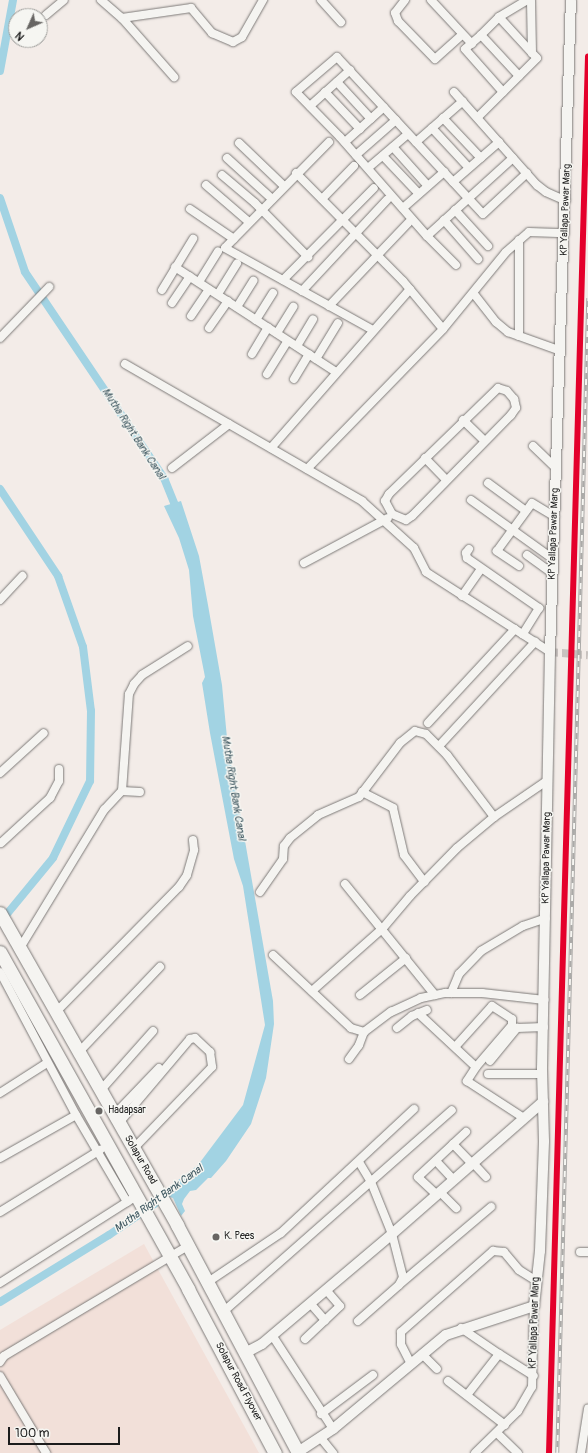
<!DOCTYPE html>
<html>
<head>
<meta charset="utf-8">
<style>
  body { margin:0 }
  #map { position:relative; width:588px; height:1453px; overflow:hidden; background:#f3ece8; font-family:Pangolin,sans-serif }
  div>[style] { position:absolute }
  [style*='--x'] { left:calc(var(--x)*1px); top:calc(var(--y)*1px); width:calc(var(--w)*1px); rotate:calc(var(--a)*1deg) }
  .built>* { inset:0; background:#f2e0d9 }
  .water>* { inset:0; background:#a2d3e3 }
  .canal>* { height:8px; margin:-4px; padding:0 4px; transform-origin:4px; border-radius:4px; background:#a2d3e3 }
  .minor-tunnel>* { height:8px; margin-top:-4px; transform-origin:0; background:repeating-linear-gradient(90deg,#c8c2bf 0 8px,transparent 0 12px) }
  .roads { filter:drop-shadow(0 0 1px #7d7a78) drop-shadow(0 0 1px #7d7a78) }
  .minor>* { height:8px; margin:-4px; padding:0 4px; transform-origin:4px; border-radius:4px; background:#f5f4f1 }
  .tertiary>* { height:10px; margin:-5px; padding:0 5px; transform-origin:5px; border-radius:5px; background:#f5f4f1 }
  .trunk>* { height:13px; margin:-6.5px; padding:0 6.5px; transform-origin:6.5px; border-radius:6.5px; background:#f5f4f1 }
  .rail>* { height:3.5px; margin-top:-1.75px; transform-origin:0; background:repeating-linear-gradient(90deg,#f6f6f2 0 6px,#abaaa8 0 12px); box-sizing:border-box; border-block:1px solid #abaaa8 }
  .rail-1>* { height:6px; margin:-3px; padding:0 3px; transform-origin:3px; border-radius:3px; background:#e4002b }
  .dots>* { width:11px; height:11px; translate:-50% -50%; box-sizing:border-box; border:2px solid #f6f6f2; border-radius:50% }
  span { translate:-50% -50%; white-space:nowrap; text-align:center; line-height:1.15; -webkit-text-stroke:3px #f6f6f2; paint-order:stroke }
  .street-label { font-size:10px; color:#1c1c1c }
  .poi-label { font-size:10px; color:#1c1c1c }
  .left { translate:0 -50%; text-align:left }
  .water-label { font-size:11px; color:#3f5861; font-style:italic }
  .north { position:absolute; left:8px; top:8px; width:40px; height:40px; box-sizing:border-box; background:#f6f6f2; border:1px solid #9f9f9c; border-radius:50%; rotate:225deg; font-size:11px; font-weight:700; line-height:16px; text-align:center; color:#1c1c1c }
  .north::after { content:''; display:block; margin:auto; width:14px; height:18px; background:#676563; clip-path:polygon(50% 0,100% 100%,50% 72%,0 100%) }
  .scale { position:absolute; left:8px; top:1427px; width:112px; height:18px; box-sizing:border-box; border:2px solid #1c1c1c; border-top:0; padding-left:5px; font-size:12px; line-height:14px; white-space:nowrap; color:#1c1c1c; -webkit-text-stroke:3px #f6f6f2; paint-order:stroke }
</style>
</head>
<body>
<div id="map">
  <div class="built">
    <div style="clip-path:polygon(144px 1244px,259px 1453px,0 1453px,0 1330px)"></div>
  </div>
  <div class="water">
    <div style="clip-path:polygon(181px 501px,199px 556px,208px 605px,222px 685px,227px 738px,273px 1001px,274px 1024px,266px 1078px,251px 1124px,226px 1161px,211px 1178px,208px 1178px,196px 1190px,190px 1191px,184px 1199px,182px 1204px,185px 1211px,181px 1216px,173px 1198px,166px 1196px,169px 1187px,198px 1165px,243px 1105px,265px 1025px,243px 886px,234px 859px,210px 733px,202px 683px,205px 677px,193px 616px,189px 570px,179px 538px,164px 506px)"></div>
  </div>
  <div class="canal">
    <div style="--x:0;--y:71;--w:72;--a:-79.6"></div>
    <div style="--x:0;--y:198;--w:78;--a:71.3"></div>
    <div style="--x:25;--y:272;--w:249;--a:56"></div>
    <div style="--x:164;--y:478;--w:37;--a:68"></div>
    <div style="--x:0;--y:489;--w:105;--a:56.3"></div>
    <div style="--x:58;--y:576;--w:75;--a:70.6"></div>
    <div style="--x:83;--y:647;--w:64;--a:82.9"></div>
    <div style="--x:91;--y:711;--w:70;--a:90.8"></div>
    <div style="--x:90;--y:781;--w:85;--a:115.7"></div>
    <div style="--x:53;--y:858;--w:80;--a:129.4"></div>
    <div style="--x:0;--y:1302;--w:128;--a:-31.6"></div>
    <div style="--x:109;--y:1235;--w:68;--a:-34.2"></div>
  </div>
  <div class="minor-tunnel">
    <div style="--x:550;--y:652;--w:38;--a:5"></div>
  </div>
  <div class="roads">
    <div class="minor">
      <div style="--x:101;--y:0;--w:28;--a:41"></div>
      <div style="--x:122;--y:18;--w:70;--a:-8.2"></div>
      <div style="--x:191;--y:8;--w:33;--a:50"></div>
      <div style="--x:212;--y:33;--w:23;--a:23"></div>
      <div style="--x:233;--y:42;--w:10;--a:-29"></div>
      <div style="--x:242;--y:37;--w:43;--a:-60.4"></div>
      <div style="--x:321;--y:0;--w:30;--a:48"></div>
      <div style="--x:405;--y:0;--w:16;--a:128"></div>
      <div style="--x:395;--y:13;--w:9;--a:69"></div>
      <div style="--x:398;--y:21;--w:53;--a:45.8"></div>
      <div style="--x:435;--y:59;--w:36;--a:-42"></div>
      <div style="--x:431;--y:0;--w:60;--a:47"></div>
      <div style="--x:46;--y:15;--w:23;--a:-40"></div>
      <div style="--x:499;--y:17;--w:49;--a:47.5"></div>
      <div style="--x:122;--y:18;--w:79;--a:48.6"></div>
      <div style="--x:481;--y:35;--w:25;--a:-45"></div>
      <div style="--x:499;--y:17;--w:33;--a:-31"></div>
      <div style="--x:337;--y:82;--w:50;--a:47.4"></div>
      <div style="--x:325;--y:92;--w:51;--a:46.6"></div>
      <div style="--x:454;--y:92;--w:125;--a:48.3"></div>
      <div style="--x:537;--y:185;--w:11;--a:38"></div>
      <div style="--x:546;--y:192;--w:22;--a:24"></div>
      <div style="--x:503;--y:92;--w:57;--a:-131.5"></div>
      <div style="--x:465;--y:49;--w:21;--a:-41"></div>
      <div style="--x:481;--y:35;--w:56;--a:47.2"></div>
      <div style="--x:310;--y:106;--w:54;--a:-42"></div>
      <div style="--x:478;--y:117;--w:83;--a:-45"></div>
      <div style="--x:537;--y:58;--w:7;--a:-135"></div>
      <div style="--x:532;--y:53;--w:53;--a:-91.1"></div>
      <div style="--x:443;--y:118;--w:55;--a:46.5"></div>
      <div style="--x:432;--y:128;--w:54;--a:47.2"></div>
      <div style="--x:329;--y:142;--w:148;--a:134.5"></div>
      <div style="--x:225;--y:248;--w:169;--a:29"></div>
      <div style="--x:345;--y:142;--w:52;--a:-41.9"></div>
      <div style="--x:416;--y:142;--w:62;--a:-41.1"></div>
      <div style="--x:239;--y:143;--w:62;--a:43.7"></div>
      <div style="--x:393;--y:147;--w:52;--a:48.1"></div>
      <div style="--x:356;--y:155;--w:53;--a:-41.2"></div>
      <div style="--x:383;--y:156;--w:52;--a:46.5"></div>
      <div style="--x:227;--y:158;--w:61;--a:42.3"></div>
      <div style="--x:368;--y:168;--w:52;--a:-40.4"></div>
      <div style="--x:296;--y:173;--w:152;--a:45.3"></div>
      <div style="--x:403;--y:281;--w:62;--a:50.2"></div>
      <div style="--x:222;--y:175;--w:43;--a:40.3"></div>
      <div style="--x:255;--y:203;--w:76;--a:45.5"></div>
      <div style="--x:453;--y:182;--w:61;--a:-41"></div>
      <div style="--x:206;--y:185;--w:57;--a:40.7"></div>
      <div style="--x:322;--y:199;--w:46;--a:-45.9"></div>
      <div style="--x:403;--y:208;--w:55;--a:-41.3"></div>
      <div style="--x:190;--y:209;--w:53;--a:34.3"></div>
      <div style="--x:455;--y:210;--w:49;--a:47.5"></div>
      <div style="--x:444;--y:220;--w:52;--a:48.9"></div>
      <div style="--x:427;--y:236;--w:116;--a:-42.2"></div>
      <div style="--x:456;--y:265;--w:41;--a:-135"></div>
      <div style="--x:427;--y:236;--w:132;--a:-131.3"></div>
      <div style="--x:340;--y:137;--w:63;--a:-134.4"></div>
      <div style="--x:296;--y:92;--w:54;--a:-40.5"></div>
      <div style="--x:337;--y:57;--w:214;--a:47.1"></div>
      <div style="--x:483;--y:214;--w:60;--a:-43"></div>
      <div style="--x:175;--y:267;--w:192;--a:33.1"></div>
      <div style="--x:283;--y:280;--w:129;--a:-45.3"></div>
      <div style="--x:199;--y:282;--w:36;--a:-58"></div>
      <div style="--x:162;--y:290;--w:60;--a:-58.7"></div>
      <div style="--x:302;--y:291;--w:125;--a:-47"></div>
      <div style="--x:218;--y:294;--w:36;--a:-58"></div>
      <div style="--x:474;--y:294;--w:36;--a:52"></div>
      <div style="--x:496;--y:322;--w:16;--a:40"></div>
      <div style="--x:508;--y:332;--w:56;--a:19.7"></div>
      <div style="--x:172;--y:303;--w:32;--a:-56"></div>
      <div style="--x:329;--y:306;--w:115;--a:-46.4"></div>
      <div style="--x:237;--y:307;--w:31;--a:-58"></div>
      <div style="--x:191;--y:316;--w:32;--a:-56"></div>
      <div style="--x:256;--y:320;--w:32;--a:-58"></div>
      <div style="--x:209;--y:328;--w:33;--a:-55"></div>
      <div style="--x:277;--y:333;--w:31;--a:-58"></div>
      <div style="--x:519;--y:336;--w:96;--a:-90"></div>
      <div style="--x:0;--y:338;--w:71;--a:-46.1"></div>
      <div style="--x:297;--y:346;--w:31;--a:-59"></div>
      <div style="--x:252;--y:354;--w:31;--a:-59"></div>
      <div style="--x:316;--y:359;--w:42;--a:-58.6"></div>
      <div style="--x:125;--y:364;--w:274;--a:30"></div>
      <div style="--x:362;--y:501;--w:70;--a:42.1"></div>
      <div style="--x:414;--y:548;--w:27;--a:63"></div>
      <div style="--x:426;--y:572;--w:148;--a:32.8"></div>
      <div style="--x:267;--y:374;--w:39;--a:-58"></div>
      <div style="--x:294;--y:379;--w:29;--a:-59"></div>
      <div style="--x:498;--y:388;--w:9;--a:18"></div>
      <div style="--x:507;--y:391;--w:11;--a:49"></div>
      <div style="--x:514;--y:399;--w:9;--a:77"></div>
      <div style="--x:516;--y:408;--w:9;--a:126"></div>
      <div style="--x:511;--y:415;--w:141;--a:134.4"></div>
      <div style="--x:412;--y:516;--w:7;--a:146"></div>
      <div style="--x:406;--y:520;--w:15;--a:-157"></div>
      <div style="--x:392;--y:514;--w:15;--a:-118"></div>
      <div style="--x:385;--y:501;--w:8;--a:-60"></div>
      <div style="--x:389;--y:494;--w:152;--a:-44.2"></div>
      <div style="--x:463;--y:420;--w:30;--a:44"></div>
      <div style="--x:533;--y:446;--w:33;--a:44"></div>
      <div style="--x:271;--y:448;--w:211;--a:-48.8"></div>
      <div style="--x:425;--y:458;--w:30;--a:46"></div>
      <div style="--x:172;--y:468;--w:72;--a:-37.7"></div>
      <div style="--x:307;--y:469;--w:195;--a:-45.8"></div>
      <div style="--x:443;--y:329;--w:99;--a:-50.7"></div>
      <div style="--x:506;--y:252;--w:30;--a:-41"></div>
      <div style="--x:529;--y:232;--w:36;--a:2"></div>
      <div style="--x:488;--y:483;--w:47;--a:36.4"></div>
      <div style="--x:471;--y:500;--w:101;--a:35.7"></div>
      <div style="--x:469;--y:549;--w:5;--a:127"></div>
      <div style="--x:466;--y:553;--w:5;--a:79"></div>
      <div style="--x:467;--y:558;--w:88;--a:34.8"></div>
      <div style="--x:539;--y:608;--w:31;--a:122"></div>
      <div style="--x:527;--y:555;--w:32;--a:36"></div>
      <div style="--x:304;--y:563;--w:95;--a:-28.2"></div>
      <div style="--x:519;--y:566;--w:27;--a:-146"></div>
      <div style="--x:497;--y:551;--w:59;--a:-53.9"></div>
      <div style="--x:532;--y:503;--w:27;--a:31"></div>
      <div style="--x:462;--y:596;--w:33;--a:-55"></div>
      <div style="--x:0;--y:600;--w:33;--a:-47"></div>
      <div style="--x:428;--y:723;--w:128;--a:-47.2"></div>
      <div style="--x:439;--y:746;--w:142;--a:-47.3"></div>
      <div style="--x:0;--y:773;--w:59;--a:-42.3"></div>
      <div style="--x:122;--y:791;--w:18;--a:3"></div>
      <div style="--x:362;--y:792;--w:35;--a:27"></div>
      <div style="--x:393;--y:808;--w:48;--a:76.8"></div>
      <div style="--x:404;--y:855;--w:34;--a:53"></div>
      <div style="--x:1;--y:843;--w:67;--a:-42.6"></div>
      <div style="--x:50;--y:798;--w:19;--a:-62"></div>
      <div style="--x:59;--y:781;--w:12;--a:-90"></div>
      <div style="--x:345;--y:884;--w:143;--a:51"></div>
      <div style="--x:260;--y:892;--w:40;--a:-55.1"></div>
      <div style="--x:283;--y:859;--w:13;--a:-86"></div>
      <div style="--x:284;--y:846;--w:10;--a:-53"></div>
      <div style="--x:290;--y:838;--w:36;--a:-39"></div>
      <div style="--x:318;--y:815;--w:45;--a:-23.7"></div>
      <div style="--x:359;--y:797;--w:68;--a:-52.8"></div>
      <div style="--x:400;--y:743;--w:19;--a:-39"></div>
      <div style="--x:415;--y:731;--w:11;--a:15"></div>
      <div style="--x:426;--y:734;--w:30;--a:45"></div>
      <div style="--x:447;--y:755;--w:78;--a:52.8"></div>
      <div style="--x:20;--y:948;--w:162;--a:-58.7"></div>
      <div style="--x:104;--y:810;--w:26;--a:-47"></div>
      <div style="--x:122;--y:791;--w:97;--a:-85.9"></div>
      <div style="--x:129;--y:694;--w:11;--a:-63"></div>
      <div style="--x:134;--y:684;--w:12;--a:-48"></div>
      <div style="--x:142;--y:675;--w:54;--a:-32.2"></div>
      <div style="--x:273;--y:955;--w:107;--a:43.1"></div>
      <div style="--x:351;--y:1028;--w:14;--a:17"></div>
      <div style="--x:0;--y:972;--w:162;--a:62"></div>
      <div style="--x:76;--y:1115;--w:101;--a:59.6"></div>
      <div style="--x:312;--y:991;--w:95;--a:-41.6"></div>
      <div style="--x:383;--y:928;--w:42;--a:-49.8"></div>
      <div style="--x:410;--y:896;--w:67;--a:-45.6"></div>
      <div style="--x:457;--y:848;--w:48;--a:-40"></div>
      <div style="--x:494;--y:817;--w:65;--a:-34.4"></div>
      <div style="--x:451;--y:993;--w:21;--a:-67"></div>
      <div style="--x:459;--y:974;--w:32;--a:-46"></div>
      <div style="--x:481;--y:951;--w:49;--a:-30.8"></div>
      <div style="--x:523;--y:926;--w:24;--a:-19"></div>
      <div style="--x:360;--y:995;--w:59;--a:-38.8"></div>
      <div style="--x:55;--y:1013;--w:177;--a:-45.5"></div>
      <div style="--x:179;--y:887;--w:14;--a:-56"></div>
      <div style="--x:187;--y:875;--w:26;--a:-74"></div>
      <div style="--x:194;--y:850;--w:10;--a:-96"></div>
      <div style="--x:418;--y:1013;--w:79;--a:43"></div>
      <div style="--x:476;--y:1067;--w:55;--a:-49.4"></div>
      <div style="--x:512;--y:1025;--w:6;--a:-90"></div>
      <div style="--x:512;--y:1019;--w:24;--a:-147"></div>
      <div style="--x:492;--y:1006;--w:55;--a:132.1"></div>
      <div style="--x:397;--y:1028;--w:19;--a:-39"></div>
      <div style="--x:412;--y:1016;--w:16;--a:-22"></div>
      <div style="--x:78;--y:1053;--w:119;--a:-46.4"></div>
      <div style="--x:349;--y:1059;--w:17;--a:-54"></div>
      <div style="--x:359;--y:1045;--w:14;--a:-69"></div>
      <div style="--x:364;--y:1032;--w:34;--a:-37"></div>
      <div style="--x:391;--y:1012;--w:33;--a:-25"></div>
      <div style="--x:421;--y:998;--w:25;--a:-12"></div>
      <div style="--x:445;--y:993;--w:37;--a:0"></div>
      <div style="--x:482;--y:993;--w:63;--a:6.3"></div>
      <div style="--x:490;--y:1061;--w:43;--a:-50.7"></div>
      <div style="--x:517;--y:1028;--w:27;--a:-2"></div>
      <div style="--x:476;--y:1067;--w:17;--a:123"></div>
      <div style="--x:467;--y:1081;--w:68;--a:33"></div>
      <div style="--x:488;--y:1074;--w:51;--a:0"></div>
      <div style="--x:100;--y:1091;--w:80;--a:-48.5"></div>
      <div style="--x:0;--y:1093;--w:56;--a:-32.6"></div>
      <div style="--x:114;--y:1115;--w:65;--a:-46.2"></div>
      <div style="--x:119;--y:1123;--w:110;--a:-49.8"></div>
      <div style="--x:190;--y:1039;--w:5;--a:-11"></div>
      <div style="--x:195;--y:1038;--w:21;--a:43"></div>
      <div style="--x:210;--y:1052;--w:15;--a:82"></div>
      <div style="--x:212;--y:1067;--w:112;--a:133.9"></div>
      <div style="--x:453;--y:1144;--w:28;--a:46"></div>
      <div style="--x:0;--y:1158;--w:87;--a:-29.5"></div>
      <div style="--x:436;--y:1161;--w:26;--a:47"></div>
      <div style="--x:473;--y:1163;--w:19;--a:47"></div>
      <div style="--x:440;--y:1192;--w:23;--a:45"></div>
      <div style="--x:437;--y:1195;--w:26;--a:-137"></div>
      <div style="--x:418;--y:1177;--w:66;--a:-43.2"></div>
      <div style="--x:0;--y:1212;--w:118;--a:-31.8"></div>
      <div style="--x:580;--y:1252;--w:8;--a:0"></div>
      <div style="--x:208;--y:1282;--w:88;--a:-33.9"></div>
      <div style="--x:281;--y:1233;--w:182;--a:-43"></div>
      <div style="--x:0;--y:1283;--w:156;--a:-32.5"></div>
      <div style="--x:401;--y:1283;--w:118;--a:-40.2"></div>
      <div style="--x:310;--y:1303;--w:23;--a:49"></div>
      <div style="--x:223;--y:1312;--w:305;--a:-41.4"></div>
      <div style="--x:358;--y:1321;--w:55;--a:-41.3"></div>
      <div style="--x:399;--y:1285;--w:9;--a:-63"></div>
      <div style="--x:403;--y:1277;--w:44;--a:-104.3"></div>
      <div style="--x:392;--y:1234;--w:56;--a:-112"></div>
      <div style="--x:371;--y:1182;--w:23;--a:-121"></div>
      <div style="--x:461;--y:1328;--w:46;--a:34.4"></div>
      <div style="--x:272;--y:1335;--w:112;--a:57"></div>
      <div style="--x:305;--y:1339;--w:48;--a:-43.3"></div>
      <div style="--x:340;--y:1306;--w:21;--a:-131"></div>
      <div style="--x:422;--y:1354;--w:21;--a:45"></div>
      <div style="--x:0;--y:1362;--w:7;--a:-56"></div>
      <div style="--x:4;--y:1356;--w:214;--a:-30.9"></div>
      <div style="--x:411;--y:1364;--w:22;--a:-117"></div>
      <div style="--x:401;--y:1344;--w:12;--a:-90"></div>
      <div style="--x:401;--y:1332;--w:123;--a:-41.4"></div>
      <div style="--x:493;--y:1251;--w:11;--a:5"></div>
      <div style="--x:504;--y:1252;--w:23;--a:50"></div>
      <div style="--x:519;--y:1270;--w:19;--a:32"></div>
      <div style="--x:0;--y:1376;--w:90;--a:59.1"></div>
      <div style="--x:448;--y:1381;--w:72;--a:37.7"></div>
      <div style="--x:467;--y:1395;--w:52;--a:-52"></div>
      <div style="--x:499;--y:1354;--w:41;--a:32.2"></div>
      <div style="--x:321;--y:1414;--w:65;--a:-36.9"></div>
      <div style="--x:497;--y:1433;--w:29;--a:44"></div>
      <div style="--x:320;--y:1437;--w:21;--a:51"></div>
      <div style="--x:475;--y:1453;--w:60;--a:-44.3"></div>
      <div style="--x:518;--y:1411;--w:28;--a:-60"></div>
      <div style="--x:532;--y:1387;--w:81;--a:-88.6"></div>
      <div style="--x:581;--y:1453;--w:45;--a:-81"></div>
    </div>
    <div class="tertiary">
      <div style="--x:245;--y:1353;--w:19;--a:-28"></div>
      <div style="--x:262;--y:1344;--w:170;--a:-40.2"></div>
      <div style="--x:392;--y:1234;--w:201;--a:-41.2"></div>
      <div style="--x:298;--y:1452;--w:42;--a:-33.3"></div>
      <div style="--x:333;--y:1429;--w:147;--a:-39.8"></div>
      <div style="--x:446;--y:1335;--w:93;--a:-18.2"></div>
      <div style="--x:534;--y:1306;--w:55;--a:-83.8"></div>
      <div style="--x:540;--y:1251;--w:110;--a:-87.9"></div>
      <div style="--x:544;--y:1141;--w:73;--a:-91.6"></div>
      <div style="--x:542;--y:1068;--w:416;--a:-88.9"></div>
      <div style="--x:550;--y:652;--w:652;--a:-88.16"></div>
    </div>
    <div class="trunk">
      <div style="--x:0;--y:913;--w:359;--a:60.4"></div>
      <div style="--x:177;--y:1225;--w:258;--a:62"></div>
      <div style="--x:0;--y:952;--w:386;--a:60.8"></div>
      <div style="--x:188;--y:1289;--w:186;--a:62.1"></div>
    </div>
  </div>
  <div class="rail">
    <div style="--x:557;--y:1453;--w:1155;--a:-88.46"></div>
  </div>
  <div class="rail-1">
    <div style="--x:549;--y:1453;--w:1397;--a:-88.4"></div>
  </div>
  <div class="dots">
    <div style="left:99px;top:1111px;background:#676563"></div>
    <div style="left:216px;top:1237px;background:#676563"></div>
  </div>
  <div class="street-label">
    <span style="left:566px;top:210px;rotate:-88deg">KP Yallapa Pawar Marg</span>
    <span style="left:554px;top:534px;rotate:-88deg">KP Yallapa Pawar Marg</span>
    <span style="left:547px;top:858px;rotate:-89deg">KP Yallapa Pawar Marg</span>
    <span style="left:140px;top:1160px;rotate:60deg">Solapur Road</span>
    <span style="left:535px;top:1323px;rotate:-88deg">KP Yallapa Pawar Marg</span>
    <span style="left:238px;top:1382px;rotate:62deg">Solapur Road Flyover</span>
  </div>
  <div class="poi-label">
    <span class="left" style="left:108px;top:1111px">Hadapsar</span>
    <span class="left" style="left:224px;top:1237px">K. Pees</span>
  </div>
  <div class="water-label">
    <span style="left:133px;top:434px;rotate:57deg">Mutha Right Bank Canal</span>
    <span style="left:233px;top:788px;rotate:81deg">Mutha Right Bank Canal</span>
    <span style="left:159px;top:1199px;rotate:-36deg">Mutha Right Bank Canal</span>
  </div>
  <div class="north">N</div>
  <div class="scale">100 m</div>
</div>
</body>
</html>
